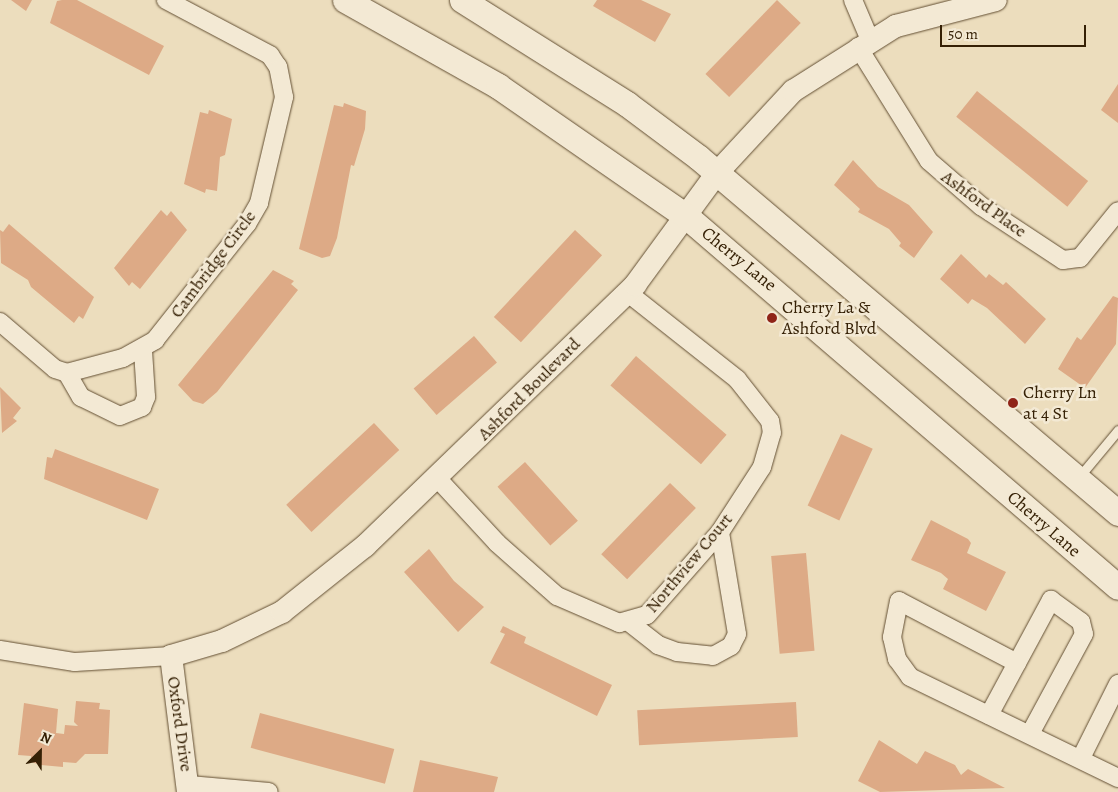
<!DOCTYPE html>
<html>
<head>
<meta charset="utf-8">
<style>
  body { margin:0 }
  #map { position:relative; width:1118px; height:792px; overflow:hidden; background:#ecddbd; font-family:Alegreya,serif }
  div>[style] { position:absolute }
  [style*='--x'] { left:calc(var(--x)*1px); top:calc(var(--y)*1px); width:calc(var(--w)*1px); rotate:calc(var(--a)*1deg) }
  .building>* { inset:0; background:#ddaa86; transform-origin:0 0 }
  .roads { filter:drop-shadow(0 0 1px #634f33) drop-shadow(0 0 1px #634f33) }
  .service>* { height:9px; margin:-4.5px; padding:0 4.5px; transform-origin:4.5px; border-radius:4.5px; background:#f3e9d4 }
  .minor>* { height:18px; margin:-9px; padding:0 9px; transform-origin:9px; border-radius:9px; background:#f3e9d4 }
  .tertiary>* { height:22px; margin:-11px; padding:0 11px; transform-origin:11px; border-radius:11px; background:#f3e9d4 }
  .secondary>* { height:25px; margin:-12.5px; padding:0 12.5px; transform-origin:12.5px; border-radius:12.5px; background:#f3e9d4 }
  .dots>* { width:14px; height:14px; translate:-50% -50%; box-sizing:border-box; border:2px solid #f3e9d4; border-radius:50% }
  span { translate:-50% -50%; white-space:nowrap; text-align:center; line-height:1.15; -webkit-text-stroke:5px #f3e9d4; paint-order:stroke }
  .street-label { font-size:18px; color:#352005 }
  .poi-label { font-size:18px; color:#352005 }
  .left { translate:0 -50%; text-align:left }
  .north { position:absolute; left:15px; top:727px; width:50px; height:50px; -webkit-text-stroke:4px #f3e9d4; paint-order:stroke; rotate:23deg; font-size:14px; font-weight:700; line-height:20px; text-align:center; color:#352005 }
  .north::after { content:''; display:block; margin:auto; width:18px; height:22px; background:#352005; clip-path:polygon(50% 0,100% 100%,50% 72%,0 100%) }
  .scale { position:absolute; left:940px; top:25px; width:146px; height:22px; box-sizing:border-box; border:2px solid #352005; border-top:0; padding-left:6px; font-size:15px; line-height:18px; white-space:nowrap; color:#352005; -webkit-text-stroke:4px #f3e9d4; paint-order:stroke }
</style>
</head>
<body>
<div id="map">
  <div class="building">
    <div style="clip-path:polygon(11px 0,32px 0,26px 11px)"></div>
    <div style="clip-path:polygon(62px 0,77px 0,164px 46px,149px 75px,50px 23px,57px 1px)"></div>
    <div style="clip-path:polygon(597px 0,641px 0,671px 14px,655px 42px,593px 6px)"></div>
    <div style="left:777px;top:0;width:33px;height:103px;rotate:44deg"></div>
    <div style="clip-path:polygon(1118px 84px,1118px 123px,1101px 110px)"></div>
    <div style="left:977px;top:91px;width:143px;height:33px;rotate:39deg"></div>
    <div style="clip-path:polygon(344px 103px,366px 111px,365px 129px,354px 166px,351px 165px,337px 238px,330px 256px,322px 258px,299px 249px,334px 105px,343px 107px)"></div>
    <div style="clip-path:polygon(209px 110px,232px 119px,225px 155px,220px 157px,217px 191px,206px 189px,205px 193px,184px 184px,200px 112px,208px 114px)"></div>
    <div style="clip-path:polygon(853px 160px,878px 187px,909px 205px,933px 232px,914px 258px,899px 246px,901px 243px,889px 229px,858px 212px,860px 209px,834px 185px)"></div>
    <div style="clip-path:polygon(161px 210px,167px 216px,171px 211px,187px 230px,140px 289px,132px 282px,129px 286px,114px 268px)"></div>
    <div style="clip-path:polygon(9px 224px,94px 297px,83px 319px,79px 316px,74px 323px,31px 287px,28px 280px,1px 263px,0 230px,3px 232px)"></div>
    <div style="left:575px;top:230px;width:37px;height:119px;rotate:43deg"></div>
    <div style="clip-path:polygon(961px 254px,986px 278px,989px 274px,1003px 285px,1006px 282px,1046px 319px,1025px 344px,987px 308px,972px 299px,968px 304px,940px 279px)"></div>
    <div style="clip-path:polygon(273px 270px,294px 281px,291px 284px,298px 290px,217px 392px,203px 404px,193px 401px,178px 385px)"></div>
    <div style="clip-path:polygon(1113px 296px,1118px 298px,1116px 344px,1085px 388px,1058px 369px,1077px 337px,1081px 340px)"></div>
    <div style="left:474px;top:336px;width:35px;height:80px;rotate:49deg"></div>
    <div style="left:636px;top:356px;width:120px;height:39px;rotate:41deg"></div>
    <div style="clip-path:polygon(0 387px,21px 408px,13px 418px,17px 421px,2px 433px)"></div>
    <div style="left:374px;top:423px;width:37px;height:120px;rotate:47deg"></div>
    <div style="left:841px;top:434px;width:35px;height:79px;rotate:25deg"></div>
    <div style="clip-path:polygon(55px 449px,159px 489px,147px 520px,44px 479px,47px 457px,52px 458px)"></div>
    <div style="left:525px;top:462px;width:79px;height:37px;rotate:48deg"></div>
    <div style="left:670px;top:483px;width:36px;height:99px;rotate:44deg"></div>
    <div style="clip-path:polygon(931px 520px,968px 539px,971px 543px,967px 553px,1006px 572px,986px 611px,943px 589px,948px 579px,941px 573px,911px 560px)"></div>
    <div style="clip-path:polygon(429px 549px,454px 581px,484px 607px,458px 632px,404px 572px)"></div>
    <div style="left:806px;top:553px;width:98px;height:35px;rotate:85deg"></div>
    <div style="clip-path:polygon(503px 626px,526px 637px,524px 643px,612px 685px,597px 716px,490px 663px,505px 634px,500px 632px)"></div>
    <div style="clip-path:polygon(76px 701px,100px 703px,99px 709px,110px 710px,108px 754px,85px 754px,76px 763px,63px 762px,63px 767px,41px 765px,31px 762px,31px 756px,18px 755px,24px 703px,58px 709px,56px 733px,64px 734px,65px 725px,78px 726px,74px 722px)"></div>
    <div style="left:796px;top:702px;width:35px;height:159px;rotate:87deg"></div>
    <div style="left:260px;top:713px;width:139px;height:36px;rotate:15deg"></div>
    <div style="clip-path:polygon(879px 740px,917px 764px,925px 751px,955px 765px,961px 775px,968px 769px,1005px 788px,880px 792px,858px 781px)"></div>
    <div style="clip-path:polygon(420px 760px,498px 777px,494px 792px,413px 792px)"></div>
  </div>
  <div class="roads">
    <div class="service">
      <div style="--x:1079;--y:477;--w:61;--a:-50.3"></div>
    </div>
    <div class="minor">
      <div style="--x:853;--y:0;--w:43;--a:67"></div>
      <div style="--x:858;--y:47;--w:134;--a:58.1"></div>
      <div style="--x:929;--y:161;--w:69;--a:40.9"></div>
      <div style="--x:981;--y:206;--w:98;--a:33.4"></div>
      <div style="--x:1063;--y:260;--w:17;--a:-7"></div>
      <div style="--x:1080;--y:258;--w:60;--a:-51"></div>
      <div style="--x:0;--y:322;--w:72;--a:40.5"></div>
      <div style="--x:55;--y:369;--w:13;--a:18"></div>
      <div style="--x:67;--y:373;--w:28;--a:60"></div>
      <div style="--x:81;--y:397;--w:43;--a:26"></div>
      <div style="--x:120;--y:416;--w:24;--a:-22"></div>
      <div style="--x:142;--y:407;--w:11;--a:-68"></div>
      <div style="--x:146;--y:397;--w:46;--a:-93.7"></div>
      <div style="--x:67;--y:373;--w:58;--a:-15"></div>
      <div style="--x:123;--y:358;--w:37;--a:-29"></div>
      <div style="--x:155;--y:340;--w:148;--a:-51.6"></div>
      <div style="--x:247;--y:224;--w:24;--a:-60"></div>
      <div style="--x:259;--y:203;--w:109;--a:-76.7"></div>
      <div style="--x:284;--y:97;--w:31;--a:-101"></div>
      <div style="--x:278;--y:67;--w:14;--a:-124"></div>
      <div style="--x:270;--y:55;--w:118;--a:-152.1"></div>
      <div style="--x:438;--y:479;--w:87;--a:47.3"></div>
      <div style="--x:497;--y:543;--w:80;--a:41.5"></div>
      <div style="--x:557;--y:596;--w:68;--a:23.5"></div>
      <div style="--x:619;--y:623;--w:29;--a:-16"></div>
      <div style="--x:647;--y:615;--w:111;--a:-48.7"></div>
      <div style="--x:720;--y:532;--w:77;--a:-57.1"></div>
      <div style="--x:762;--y:467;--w:35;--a:-74"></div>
      <div style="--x:772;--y:433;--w:12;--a:-99"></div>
      <div style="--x:770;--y:421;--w:53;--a:-128.2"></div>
      <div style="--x:737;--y:379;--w:140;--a:-141.7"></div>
      <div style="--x:630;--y:623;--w:36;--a:38"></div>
      <div style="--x:658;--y:645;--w:20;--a:20"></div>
      <div style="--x:677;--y:652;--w:36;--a:6"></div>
      <div style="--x:713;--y:656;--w:21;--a:-29"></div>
      <div style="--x:731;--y:646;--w:13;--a:-63"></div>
      <div style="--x:737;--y:634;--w:103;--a:-99.5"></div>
      <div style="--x:0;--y:650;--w:76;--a:9.1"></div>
      <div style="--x:75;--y:662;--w:96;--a:-3.6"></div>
      <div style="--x:1017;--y:663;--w:133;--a:-152.3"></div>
      <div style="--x:899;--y:601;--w:37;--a:101"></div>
      <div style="--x:892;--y:637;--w:23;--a:77"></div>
      <div style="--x:897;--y:659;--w:22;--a:54"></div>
      <div style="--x:910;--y:677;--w:231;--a:25.9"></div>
      <div style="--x:989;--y:715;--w:131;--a:-61.7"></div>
      <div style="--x:1051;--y:600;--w:37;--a:36"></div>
      <div style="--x:1081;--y:622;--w:12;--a:76"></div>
      <div style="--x:1084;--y:634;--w:114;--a:118.4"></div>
      <div style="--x:1081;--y:758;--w:83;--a:-63.4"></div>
      <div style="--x:189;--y:785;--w:80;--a:5"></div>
    </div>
    <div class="tertiary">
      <div style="--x:188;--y:792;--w:137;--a:-97.1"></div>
      <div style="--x:171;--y:656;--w:53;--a:-16.4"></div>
      <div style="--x:222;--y:641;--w:67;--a:-25.8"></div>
      <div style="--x:282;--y:612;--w:106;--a:-38.5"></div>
      <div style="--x:365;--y:546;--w:376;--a:-44"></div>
      <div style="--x:635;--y:285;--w:139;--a:-53.8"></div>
      <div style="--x:717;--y:173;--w:112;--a:-47.2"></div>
      <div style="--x:793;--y:91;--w:122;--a:-32.3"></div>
      <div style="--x:896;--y:26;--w:103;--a:-14.6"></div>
    </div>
    <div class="secondary">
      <div style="--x:345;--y:0;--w:176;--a:29.3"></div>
      <div style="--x:498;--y:86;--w:229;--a:34.7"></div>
      <div style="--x:686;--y:216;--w:569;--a:40.66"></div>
      <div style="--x:462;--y:0;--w:195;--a:32.2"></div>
      <div style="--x:627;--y:104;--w:89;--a:36.7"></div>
      <div style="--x:698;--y:157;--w:551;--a:40.29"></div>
    </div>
  </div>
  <div class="dots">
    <div style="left:772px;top:318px;background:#8f2418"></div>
    <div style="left:1013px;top:403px;background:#8f2418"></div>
  </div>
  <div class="street-label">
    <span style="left:984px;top:204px;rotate:36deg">Ashford Place</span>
    <span style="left:739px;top:259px;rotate:39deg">Cherry Lane</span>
    <span style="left:213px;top:264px;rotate:-53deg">Cambridge Circle</span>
    <span style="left:529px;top:389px;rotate:-45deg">Ashford Boulevard</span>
    <span style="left:1044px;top:524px;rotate:41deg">Cherry Lane</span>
    <span style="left:689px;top:563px;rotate:-50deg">Northview Court</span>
    <span style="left:180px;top:724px;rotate:82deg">Oxford Drive</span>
  </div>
  <div class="poi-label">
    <span class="left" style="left:782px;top:318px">Cherry La &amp;<br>Ashford Blvd</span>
    <span class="left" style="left:1023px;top:403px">Cherry Ln<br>at 4 St</span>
  </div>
  <div class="north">N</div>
  <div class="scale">50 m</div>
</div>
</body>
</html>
